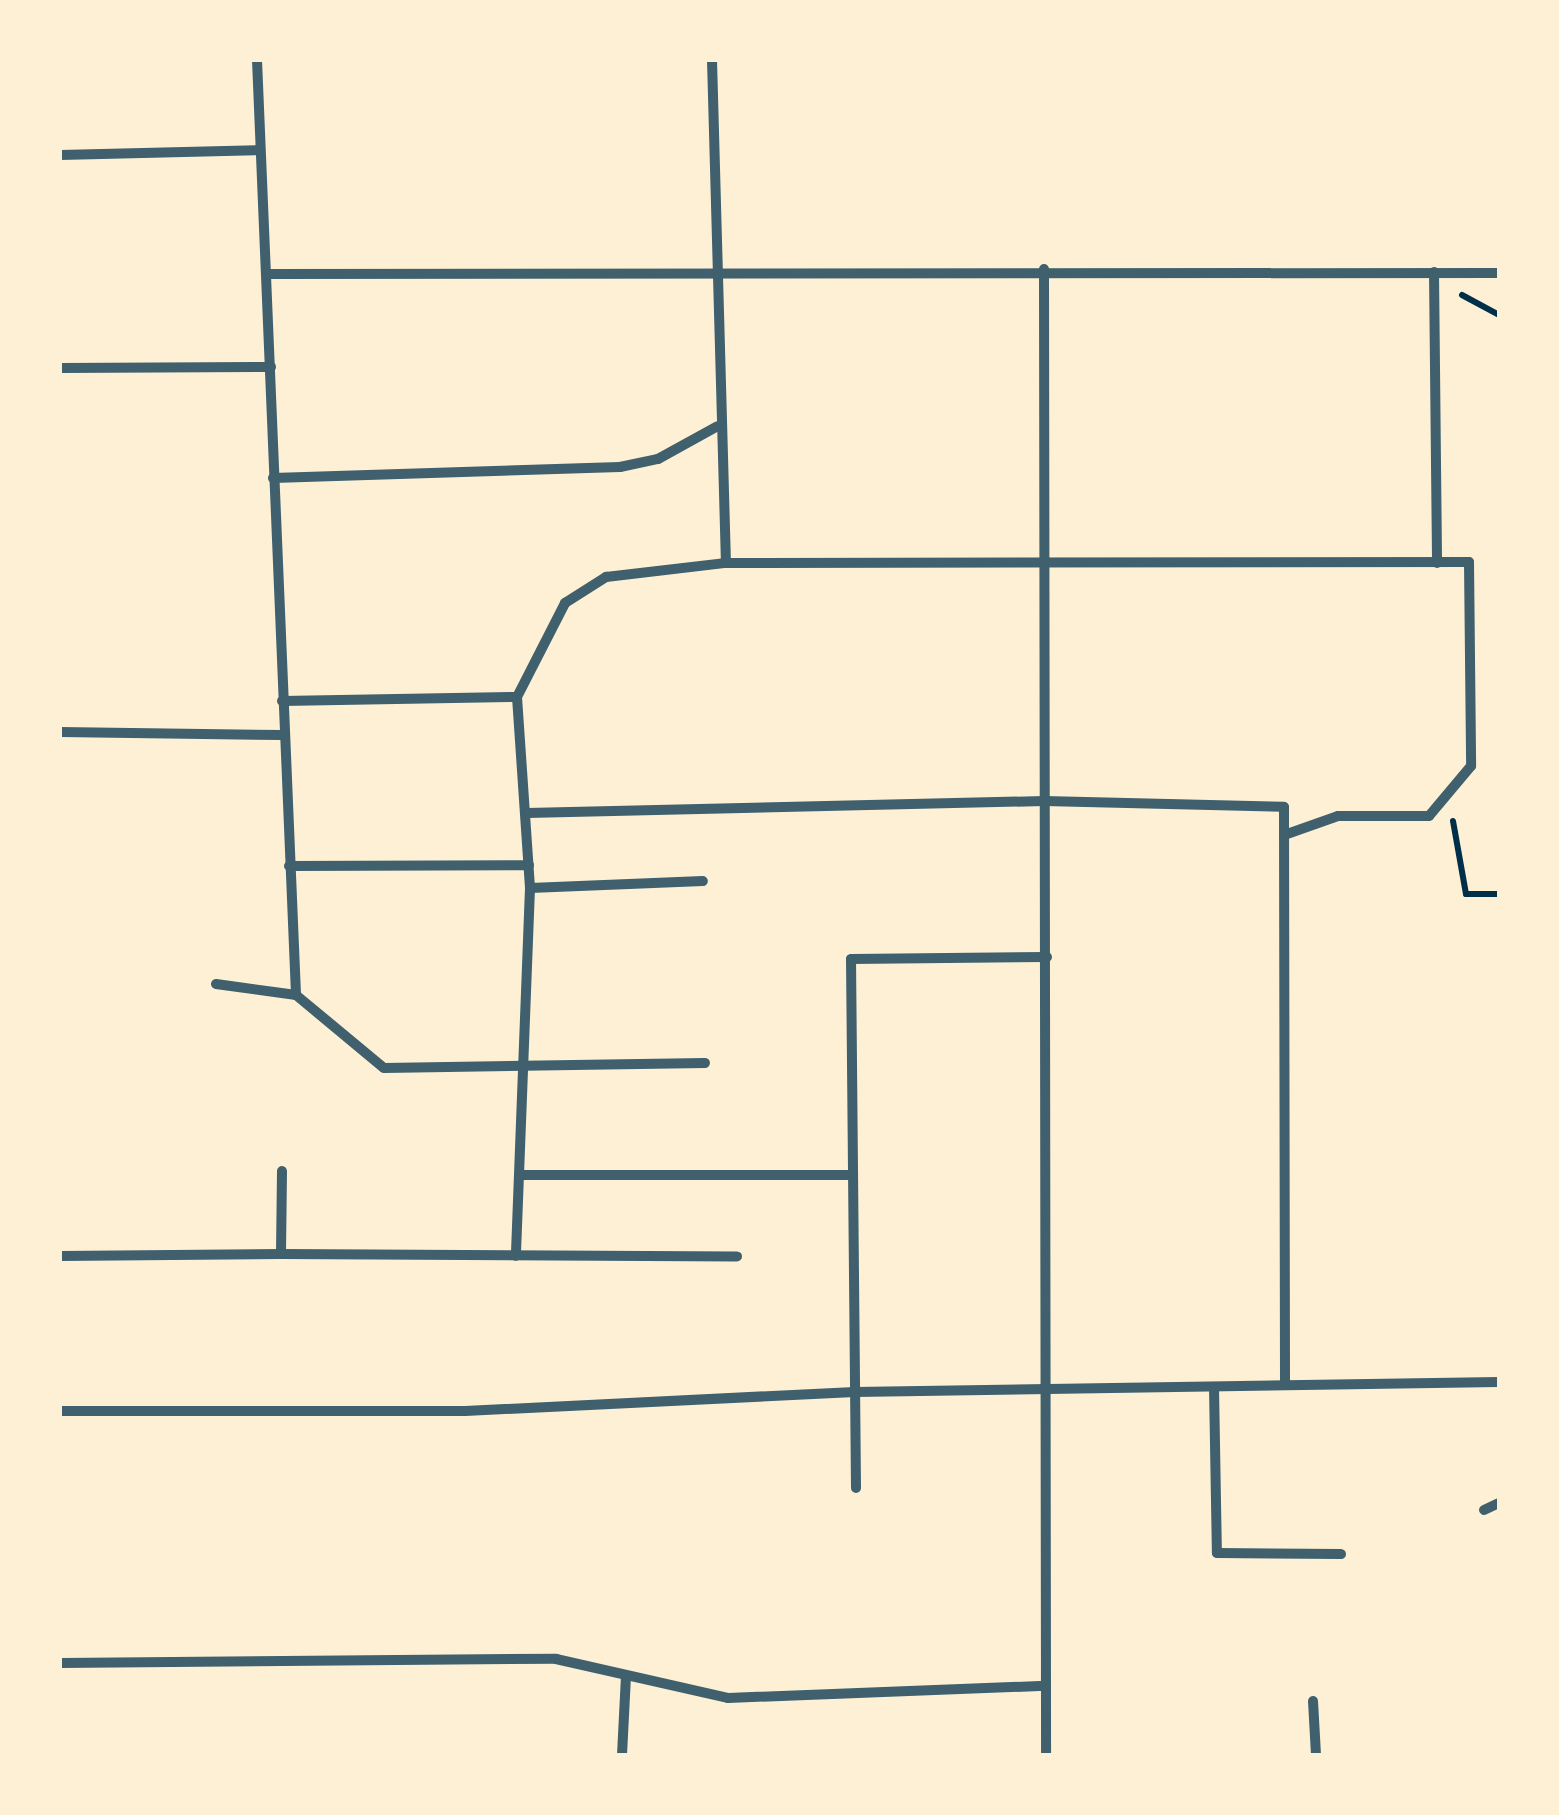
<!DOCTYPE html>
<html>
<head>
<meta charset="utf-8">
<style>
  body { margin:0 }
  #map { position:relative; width:1559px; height:1815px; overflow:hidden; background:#fdf0d5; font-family:Jost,sans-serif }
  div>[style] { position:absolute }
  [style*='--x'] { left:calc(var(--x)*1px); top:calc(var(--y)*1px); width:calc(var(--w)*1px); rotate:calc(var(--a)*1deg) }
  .path>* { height:6px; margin:-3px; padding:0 3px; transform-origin:3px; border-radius:3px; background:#003049 }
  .minor>* { height:10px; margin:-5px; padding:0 5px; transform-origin:5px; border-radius:5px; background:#3f606c }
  span { translate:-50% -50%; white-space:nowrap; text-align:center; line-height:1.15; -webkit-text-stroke:8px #fdf0d5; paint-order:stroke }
  .frame { position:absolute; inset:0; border:62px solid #fdf0d5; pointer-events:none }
</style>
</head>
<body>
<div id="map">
  <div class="path">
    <div style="--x:1462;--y:295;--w:42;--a:28.4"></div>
    <div style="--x:1453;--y:821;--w:74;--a:79.9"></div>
    <div style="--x:1466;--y:894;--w:33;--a:0"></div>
  </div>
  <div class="minor">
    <div style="--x:257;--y:60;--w:936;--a:87.61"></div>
    <div style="--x:296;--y:995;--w:114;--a:39.7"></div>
    <div style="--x:384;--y:1068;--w:321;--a:-0.9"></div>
    <div style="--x:712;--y:60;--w:503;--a:88.41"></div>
    <div style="--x:60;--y:155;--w:200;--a:-1.4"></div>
    <div style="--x:1044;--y:269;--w:1486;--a:89.92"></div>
    <div style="--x:1434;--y:272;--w:291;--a:89.4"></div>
    <div style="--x:268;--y:274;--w:1231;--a:-0.05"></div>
    <div style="--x:60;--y:368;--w:211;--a:-0.3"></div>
    <div style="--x:273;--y:478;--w:347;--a:-1.8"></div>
    <div style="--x:620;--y:467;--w:39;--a:-12"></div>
    <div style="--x:658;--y:459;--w:68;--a:-28.8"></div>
    <div style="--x:517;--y:697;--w:106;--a:-62.9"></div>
    <div style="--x:565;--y:603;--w:49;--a:-32.4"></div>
    <div style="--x:606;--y:577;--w:121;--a:-6.7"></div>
    <div style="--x:726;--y:563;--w:743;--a:-0.08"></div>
    <div style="--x:1469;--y:562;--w:204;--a:89.4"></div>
    <div style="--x:1471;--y:766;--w:65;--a:130"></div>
    <div style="--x:1429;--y:816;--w:91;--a:180"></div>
    <div style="--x:1338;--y:816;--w:57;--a:160.6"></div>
    <div style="--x:282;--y:701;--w:235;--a:-1"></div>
    <div style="--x:517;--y:697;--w:191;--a:86.1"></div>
    <div style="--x:530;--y:888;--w:368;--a:92.2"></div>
    <div style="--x:60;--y:732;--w:222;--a:0.8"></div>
    <div style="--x:527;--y:813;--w:517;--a:-1.33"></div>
    <div style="--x:1044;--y:801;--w:240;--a:1.4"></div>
    <div style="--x:1284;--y:807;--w:578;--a:89.9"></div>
    <div style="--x:289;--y:866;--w:240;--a:-0.2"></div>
    <div style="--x:530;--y:888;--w:173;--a:-2.3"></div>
    <div style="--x:216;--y:984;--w:81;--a:7.8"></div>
    <div style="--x:282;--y:1171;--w:83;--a:90.7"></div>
    <div style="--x:281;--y:1254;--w:456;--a:0.3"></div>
    <div style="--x:523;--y:1175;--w:330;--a:0"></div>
    <div style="--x:60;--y:1256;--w:221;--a:-0.5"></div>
    <div style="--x:1214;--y:1387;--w:166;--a:89"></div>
    <div style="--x:1217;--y:1553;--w:124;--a:0.5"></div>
    <div style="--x:60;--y:1411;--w:405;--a:0"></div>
    <div style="--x:465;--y:1411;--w:390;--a:-2.8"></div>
    <div style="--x:855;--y:1392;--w:644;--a:-0.89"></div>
    <div style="--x:856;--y:1488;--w:529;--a:-90.54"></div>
    <div style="--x:851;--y:959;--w:196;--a:-0.6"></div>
    <div style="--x:1484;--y:1510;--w:17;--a:-25"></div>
    <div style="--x:60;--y:1663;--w:496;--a:-0.5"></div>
    <div style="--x:556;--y:1659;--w:176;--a:12.8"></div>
    <div style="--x:728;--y:1698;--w:318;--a:-2.2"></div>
    <div style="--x:1313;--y:1701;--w:54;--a:86.8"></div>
    <div style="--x:622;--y:1755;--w:79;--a:-87.1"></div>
  </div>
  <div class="frame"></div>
</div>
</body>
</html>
